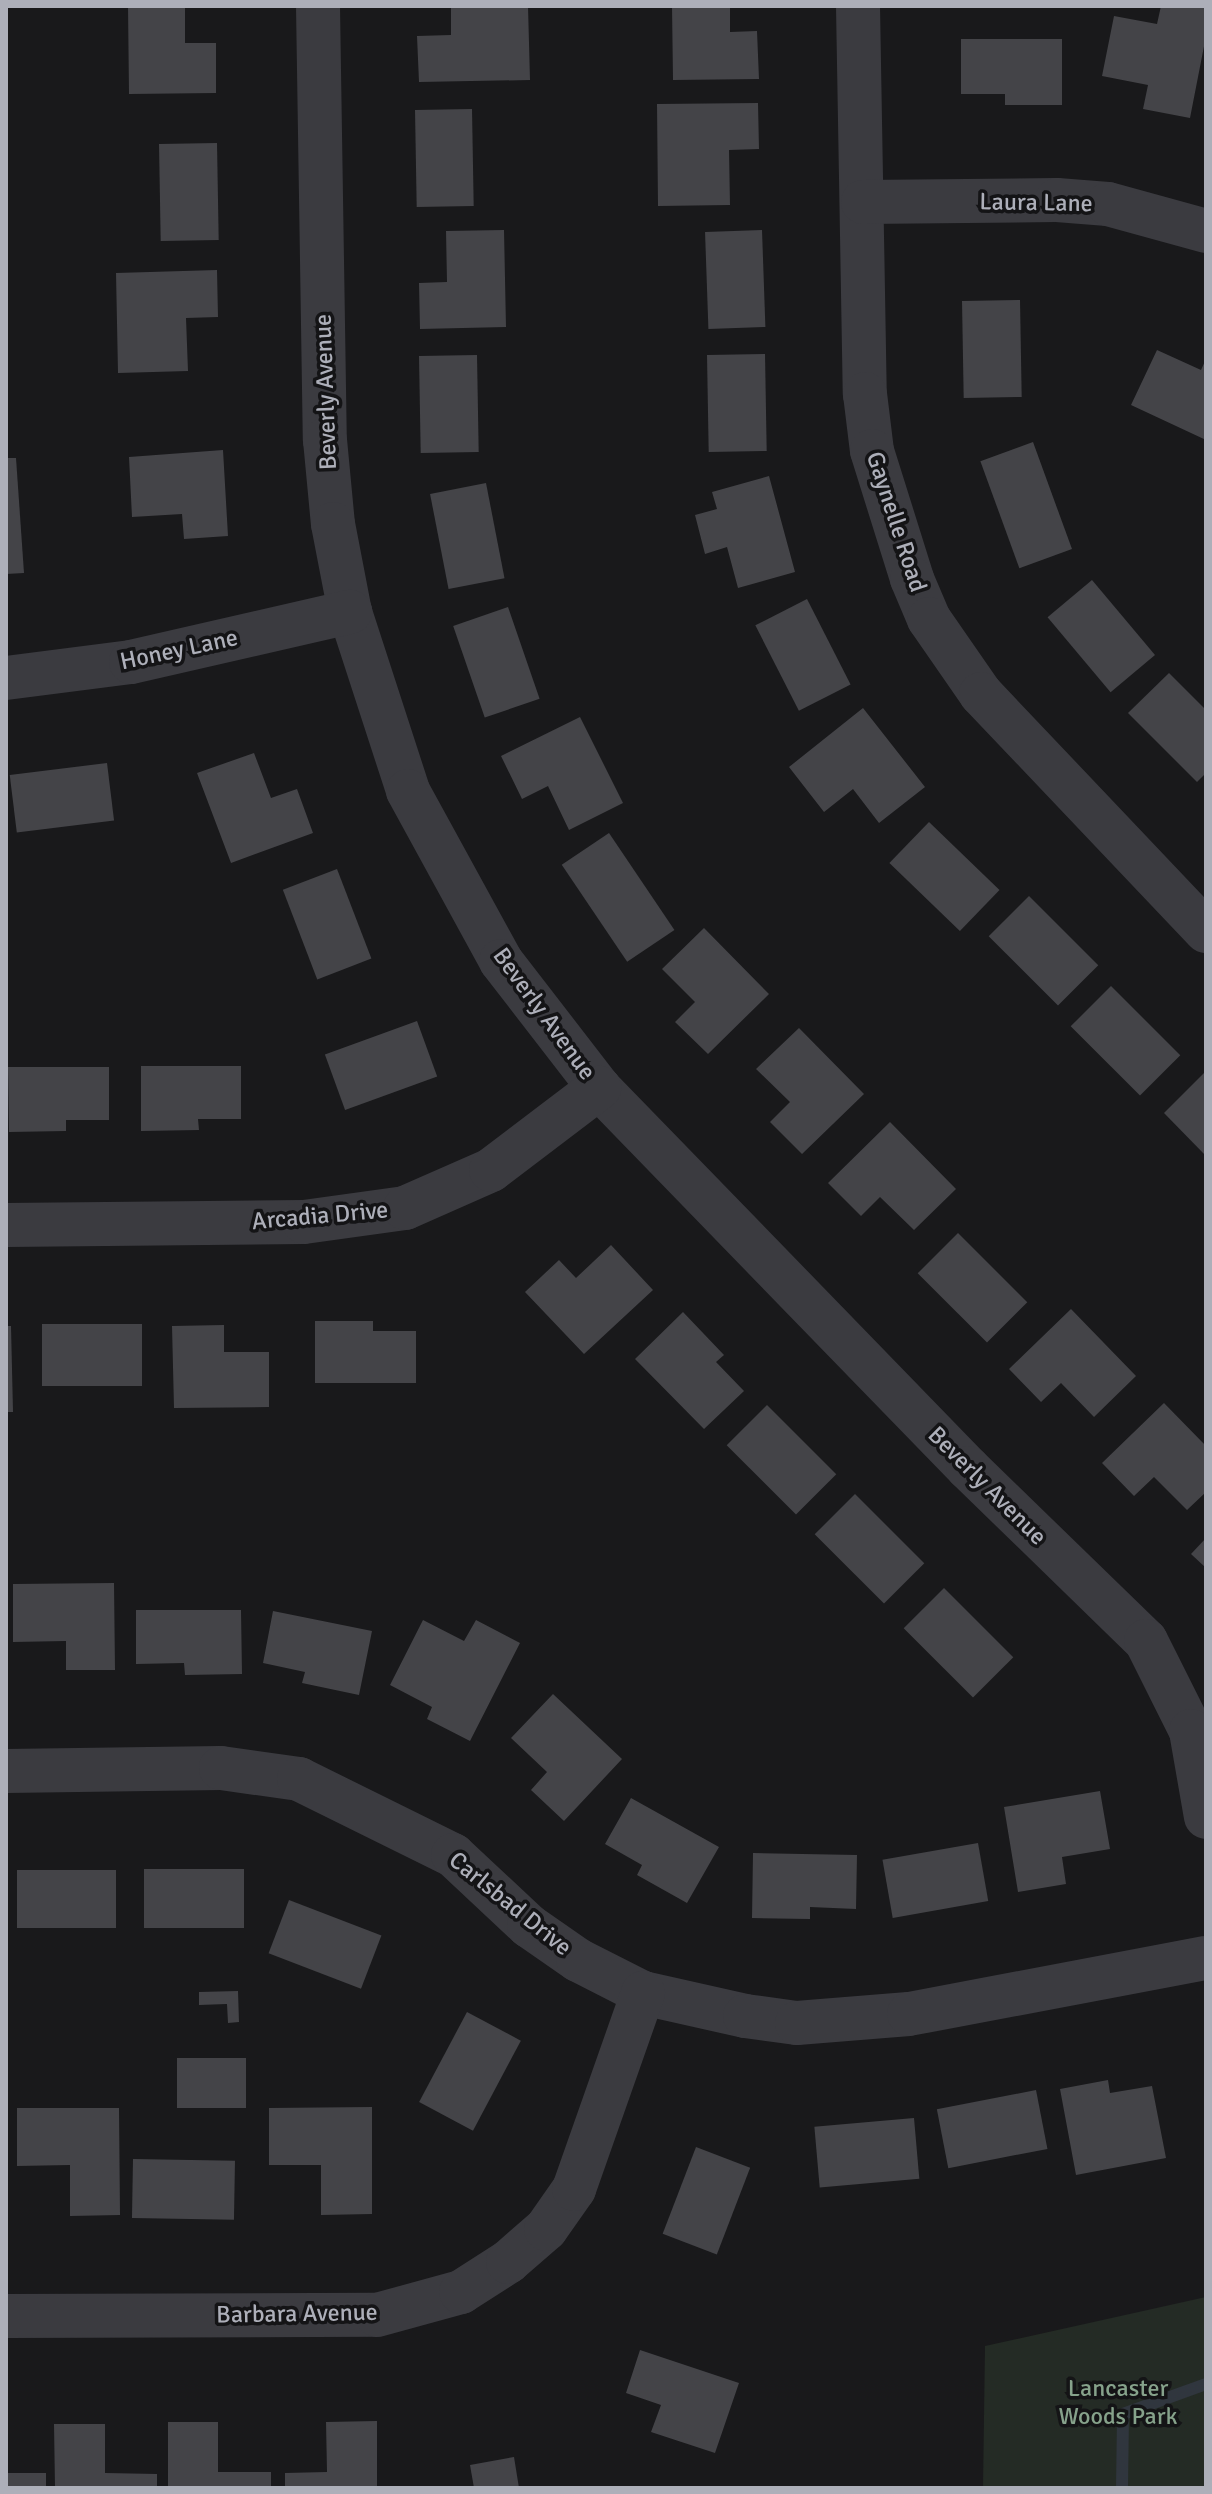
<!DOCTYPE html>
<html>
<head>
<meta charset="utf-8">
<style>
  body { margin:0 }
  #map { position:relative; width:1212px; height:2494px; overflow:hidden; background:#19191b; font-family:Signika,sans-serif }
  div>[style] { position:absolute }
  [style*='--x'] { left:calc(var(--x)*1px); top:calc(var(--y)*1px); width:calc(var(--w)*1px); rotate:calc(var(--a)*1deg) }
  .green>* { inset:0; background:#242b25 }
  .stream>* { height:12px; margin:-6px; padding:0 6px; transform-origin:6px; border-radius:6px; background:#30363e }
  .building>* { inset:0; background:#444448; transform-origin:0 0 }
  .minor>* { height:44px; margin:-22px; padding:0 22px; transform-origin:22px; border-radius:22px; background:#3b3b40 }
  span { translate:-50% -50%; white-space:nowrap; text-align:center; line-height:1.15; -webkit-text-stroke:7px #141416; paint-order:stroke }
  .street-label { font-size:24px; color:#adafb9 }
  .park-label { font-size:24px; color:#86a28b }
  .frame { position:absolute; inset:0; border:8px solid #adafb9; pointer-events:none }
</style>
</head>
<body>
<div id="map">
  <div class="green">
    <div style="clip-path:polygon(1206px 2297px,1206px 2488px,983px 2488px,985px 2346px)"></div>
  </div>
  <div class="stream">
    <div style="--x:1122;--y:2488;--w:74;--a:-89.2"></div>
    <div style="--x:1123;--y:2414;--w:88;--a:-19.9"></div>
  </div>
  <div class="building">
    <div style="clip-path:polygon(128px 6px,185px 6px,185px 43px,216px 43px,216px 93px,129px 94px)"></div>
    <div style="clip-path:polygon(451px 6px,528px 6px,530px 80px,419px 82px,417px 36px,451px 35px)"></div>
    <div style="clip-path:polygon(672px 6px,730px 6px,730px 32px,757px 31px,759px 79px,673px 80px)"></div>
    <div style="clip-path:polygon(1161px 6px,1206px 6px,1206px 36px,1190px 118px,1143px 109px,1148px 85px,1102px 76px,1114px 16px,1157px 24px)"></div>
    <div style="clip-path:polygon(961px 39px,1062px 39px,1062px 105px,1005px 105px,1005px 94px,961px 94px)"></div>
    <div style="clip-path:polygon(758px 103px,759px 149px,729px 150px,730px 205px,658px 206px,657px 104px)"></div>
    <div style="left:472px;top:109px;width:97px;height:57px;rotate:89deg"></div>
    <div style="left:217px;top:143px;width:97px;height:58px;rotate:89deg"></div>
    <div style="clip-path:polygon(504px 230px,506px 327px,420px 329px,419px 283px,447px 282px,446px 231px)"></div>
    <div style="left:762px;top:230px;width:97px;height:57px;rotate:88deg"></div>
    <div style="clip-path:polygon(217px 270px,218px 317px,186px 318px,188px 371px,118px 373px,116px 273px)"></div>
    <div style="left:1020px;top:300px;width:97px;height:58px;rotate:89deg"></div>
    <div style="clip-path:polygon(1157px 350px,1201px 370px,1206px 359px,1206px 440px,1131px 405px)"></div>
    <div style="left:765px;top:354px;width:97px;height:58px;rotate:89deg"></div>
    <div style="left:477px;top:355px;width:97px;height:58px;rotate:89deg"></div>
    <div style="left:1033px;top:442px;width:114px;height:56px;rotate:70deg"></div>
    <div style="clip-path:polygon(223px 450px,228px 536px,184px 539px,182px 514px,132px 517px,129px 457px)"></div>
    <div style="clip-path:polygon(6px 458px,16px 458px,24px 573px,6px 574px)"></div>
    <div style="clip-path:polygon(769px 476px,795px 572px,738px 588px,727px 547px,705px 554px,695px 515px,717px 509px,712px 492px)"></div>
    <div style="left:486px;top:483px;width:97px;height:57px;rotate:79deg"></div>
    <div style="left:1092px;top:580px;width:98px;height:58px;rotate:50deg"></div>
    <div style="left:807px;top:599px;width:96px;height:58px;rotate:63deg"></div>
    <div style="left:508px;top:607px;width:97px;height:58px;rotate:71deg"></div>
    <div style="clip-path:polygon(1169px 673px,1206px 710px,1206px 773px,1197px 782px,1128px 713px)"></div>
    <div style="clip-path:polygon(863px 708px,925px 787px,879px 823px,853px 789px,824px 812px,789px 767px)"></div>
    <div style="clip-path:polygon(580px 717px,623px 803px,569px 830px,548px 786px,522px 799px,501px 756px)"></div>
    <div style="clip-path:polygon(254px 753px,271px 798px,297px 789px,313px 833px,231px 863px,197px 773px)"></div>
    <div style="left:107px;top:763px;width:58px;height:98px;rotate:83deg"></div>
    <div style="left:929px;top:822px;width:98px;height:57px;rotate:44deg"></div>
    <div style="left:609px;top:833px;width:117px;height:57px;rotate:56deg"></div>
    <div style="left:337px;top:869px;width:96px;height:58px;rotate:69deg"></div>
    <div style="left:1029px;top:896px;width:98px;height:57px;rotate:45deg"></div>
    <div style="clip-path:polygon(704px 928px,769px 994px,708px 1054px,675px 1022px,695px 1002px,662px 969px)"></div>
    <div style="left:1111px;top:986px;width:98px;height:57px;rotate:45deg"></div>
    <div style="left:417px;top:1021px;width:59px;height:98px;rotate:70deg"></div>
    <div style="clip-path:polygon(799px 1028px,864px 1094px,802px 1154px,770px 1122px,790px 1102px,756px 1069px)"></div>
    <div style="clip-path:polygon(141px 1066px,241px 1066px,241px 1119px,198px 1119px,199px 1130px,141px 1131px)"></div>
    <div style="clip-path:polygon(8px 1067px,109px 1067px,109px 1120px,66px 1120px,66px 1131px,9px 1132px)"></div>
    <div style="clip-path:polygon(1204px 1073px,1206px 1075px,1206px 1156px,1164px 1113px)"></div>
    <div style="clip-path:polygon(890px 1122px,956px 1189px,914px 1230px,880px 1197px,861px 1216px,828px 1183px)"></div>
    <div style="left:958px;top:1233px;width:98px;height:57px;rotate:45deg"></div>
    <div style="clip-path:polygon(611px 1245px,653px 1290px,584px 1354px,525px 1292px,559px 1260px,576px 1278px)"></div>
    <div style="clip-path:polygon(1071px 1309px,1136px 1376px,1094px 1417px,1061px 1383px,1041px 1402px,1009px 1369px)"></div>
    <div style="clip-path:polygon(683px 1312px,724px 1355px,716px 1362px,744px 1391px,704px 1429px,635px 1359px)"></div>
    <div style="clip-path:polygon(315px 1321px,373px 1321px,373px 1331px,416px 1331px,416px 1383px,315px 1383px)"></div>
    <div style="left:42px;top:1324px;width:100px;height:62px"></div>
    <div style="clip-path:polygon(224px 1325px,224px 1352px,269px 1352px,269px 1407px,174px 1408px,172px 1326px)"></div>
    <div style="clip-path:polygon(6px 1326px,11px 1326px,13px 1412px,6px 1412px)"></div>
    <div style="clip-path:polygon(1164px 1403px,1206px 1446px,1206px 1492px,1187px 1510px,1154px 1477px,1134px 1496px,1102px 1463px)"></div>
    <div style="left:767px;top:1405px;width:98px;height:57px;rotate:45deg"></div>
    <div style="left:855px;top:1494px;width:98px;height:57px;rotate:45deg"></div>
    <div style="clip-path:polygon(1206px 1538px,1206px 1568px,1191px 1554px)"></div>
    <div style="clip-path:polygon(114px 1583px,115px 1670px,66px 1670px,66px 1641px,13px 1642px,13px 1584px)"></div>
    <div style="left:944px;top:1588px;width:98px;height:57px;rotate:45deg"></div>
    <div style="clip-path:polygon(136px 1610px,241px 1610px,242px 1674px,185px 1675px,184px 1663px,136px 1664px)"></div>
    <div style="clip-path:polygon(273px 1611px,372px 1631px,359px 1695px,302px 1683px,305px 1672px,263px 1663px)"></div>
    <div style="clip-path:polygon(423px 1620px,464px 1641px,476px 1620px,520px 1643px,470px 1741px,427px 1719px,432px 1707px,390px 1685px)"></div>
    <div style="clip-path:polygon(553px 1694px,622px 1759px,564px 1821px,531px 1790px,547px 1772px,511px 1738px)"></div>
    <div style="clip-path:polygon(1100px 1791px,1110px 1849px,1062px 1857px,1066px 1884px,1018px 1892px,1004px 1807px)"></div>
    <div style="clip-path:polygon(631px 1798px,719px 1847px,687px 1903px,637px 1875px,642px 1865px,605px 1844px)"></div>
    <div style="left:978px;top:1843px;width:59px;height:97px;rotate:80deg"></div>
    <div style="clip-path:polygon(753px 1853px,857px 1855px,856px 1909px,810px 1907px,810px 1919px,752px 1918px)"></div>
    <div style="left:244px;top:1869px;width:59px;height:100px;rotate:90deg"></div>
    <div style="left:17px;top:1870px;width:99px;height:58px"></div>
    <div style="left:289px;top:1900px;width:99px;height:57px;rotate:21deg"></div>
    <div style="clip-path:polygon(238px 1991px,239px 2022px,228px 2023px,227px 2004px,199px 2005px,199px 1992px)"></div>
    <div style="left:467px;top:2012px;width:61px;height:102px;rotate:28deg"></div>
    <div style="left:177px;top:2058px;width:69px;height:50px"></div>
    <div style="clip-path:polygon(1108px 2080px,1110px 2093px,1152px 2086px,1166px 2158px,1076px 2175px,1060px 2089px)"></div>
    <div style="left:1036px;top:2090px;width:60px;height:101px;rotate:79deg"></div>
    <div style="clip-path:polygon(372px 2107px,372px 2214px,321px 2215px,321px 2165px,269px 2165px,269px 2108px)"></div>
    <div style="clip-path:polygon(17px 2108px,119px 2108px,120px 2215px,70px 2216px,70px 2165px,17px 2166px)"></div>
    <div style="left:914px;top:2118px;width:61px;height:100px;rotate:85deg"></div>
    <div style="left:696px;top:2147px;width:58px;height:93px;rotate:21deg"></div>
    <div style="left:133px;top:2159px;width:102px;height:59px;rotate:1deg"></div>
    <div style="clip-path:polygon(640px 2350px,739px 2383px,715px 2453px,651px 2432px,661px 2405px,626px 2393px)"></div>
    <div style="clip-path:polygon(377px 2421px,377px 2488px,285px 2488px,285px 2473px,327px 2472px,326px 2422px)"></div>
    <div style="clip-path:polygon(168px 2422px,218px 2422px,218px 2472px,271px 2472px,271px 2488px,168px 2488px)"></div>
    <div style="clip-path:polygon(54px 2424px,105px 2424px,105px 2473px,157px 2474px,157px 2488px,55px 2488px)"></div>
    <div style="clip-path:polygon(514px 2457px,519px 2488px,474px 2488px,470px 2465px)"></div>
    <div style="left:6px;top:2473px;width:40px;height:15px"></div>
  </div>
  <div class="minor">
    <div style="--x:318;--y:6;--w:434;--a:89.1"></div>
    <div style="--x:325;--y:440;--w:84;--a:84.6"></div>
    <div style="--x:333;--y:524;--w:90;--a:79.1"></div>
    <div style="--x:350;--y:612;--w:188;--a:72"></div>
    <div style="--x:408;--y:791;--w:194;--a:61.3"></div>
    <div style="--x:501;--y:961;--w:160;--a:52.3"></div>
    <div style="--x:599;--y:1088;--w:530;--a:45.84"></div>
    <div style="--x:968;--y:1468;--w:248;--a:44.2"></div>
    <div style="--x:1146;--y:1641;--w:101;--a:63.4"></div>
    <div style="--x:1191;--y:1731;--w:87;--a:80.1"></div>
    <div style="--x:858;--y:6;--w:388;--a:89"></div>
    <div style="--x:865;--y:394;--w:57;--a:83"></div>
    <div style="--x:872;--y:451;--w:134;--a:72.6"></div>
    <div style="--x:912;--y:579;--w:43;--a:67"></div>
    <div style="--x:929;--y:619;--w:91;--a:55.3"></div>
    <div style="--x:981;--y:694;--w:327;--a:46.5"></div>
    <div style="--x:863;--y:202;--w:194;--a:-0.6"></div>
    <div style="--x:1057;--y:200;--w:51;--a:4.5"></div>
    <div style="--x:1108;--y:204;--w:102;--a:15.4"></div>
    <div style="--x:6;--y:678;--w:126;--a:-7.3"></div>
    <div style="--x:131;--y:662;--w:225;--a:-12.9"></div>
    <div style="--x:6;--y:1225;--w:298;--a:-0.6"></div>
    <div style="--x:304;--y:1222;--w:102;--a:-7.9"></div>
    <div style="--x:405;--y:1208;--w:94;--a:-23.8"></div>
    <div style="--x:491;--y:1170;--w:136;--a:-37.2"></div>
    <div style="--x:6;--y:1771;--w:215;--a:-0.8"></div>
    <div style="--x:221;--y:1768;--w:79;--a:8"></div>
    <div style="--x:299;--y:1779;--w:172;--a:26.3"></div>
    <div style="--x:453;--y:1855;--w:104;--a:43.1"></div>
    <div style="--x:529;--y:1926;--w:60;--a:34.8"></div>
    <div style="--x:578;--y:1960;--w:73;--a:26.9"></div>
    <div style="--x:643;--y:1993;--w:105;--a:12.7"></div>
    <div style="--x:745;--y:2016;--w:52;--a:7.7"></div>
    <div style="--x:797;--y:2023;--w:112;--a:-4.6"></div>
    <div style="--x:909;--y:2014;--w:302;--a:-10.7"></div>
    <div style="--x:6;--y:2316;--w:371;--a:-0.2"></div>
    <div style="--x:377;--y:2315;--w:87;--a:-15.3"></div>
    <div style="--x:461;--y:2292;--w:56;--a:-32.6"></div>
    <div style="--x:508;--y:2262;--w:50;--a:-41"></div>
    <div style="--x:546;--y:2229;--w:49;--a:-55"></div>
    <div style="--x:574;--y:2189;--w:208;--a:-70.6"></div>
  </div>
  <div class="street-label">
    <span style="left:1036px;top:203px;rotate:1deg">Laura Lane</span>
    <span style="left:326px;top:392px;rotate:-92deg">Beverly Avenue</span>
    <span style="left:896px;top:522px;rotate:72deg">Gaynelle Road</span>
    <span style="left:179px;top:650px;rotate:-12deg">Honey Lane</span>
    <span style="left:544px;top:1014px;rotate:54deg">Beverly Avenue</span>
    <span style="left:320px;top:1216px;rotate:-5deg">Arcadia Drive</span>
    <span style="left:987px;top:1486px;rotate:45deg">Beverly Avenue</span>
    <span style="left:510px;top:1904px;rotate:39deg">Carlsbad Drive</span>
    <span style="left:297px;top:2314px;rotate:-1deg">Barbara Avenue</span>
  </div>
  <div class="park-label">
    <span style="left:1118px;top:2403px">Lancaster<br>Woods Park</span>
  </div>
  <div class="frame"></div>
</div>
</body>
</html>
